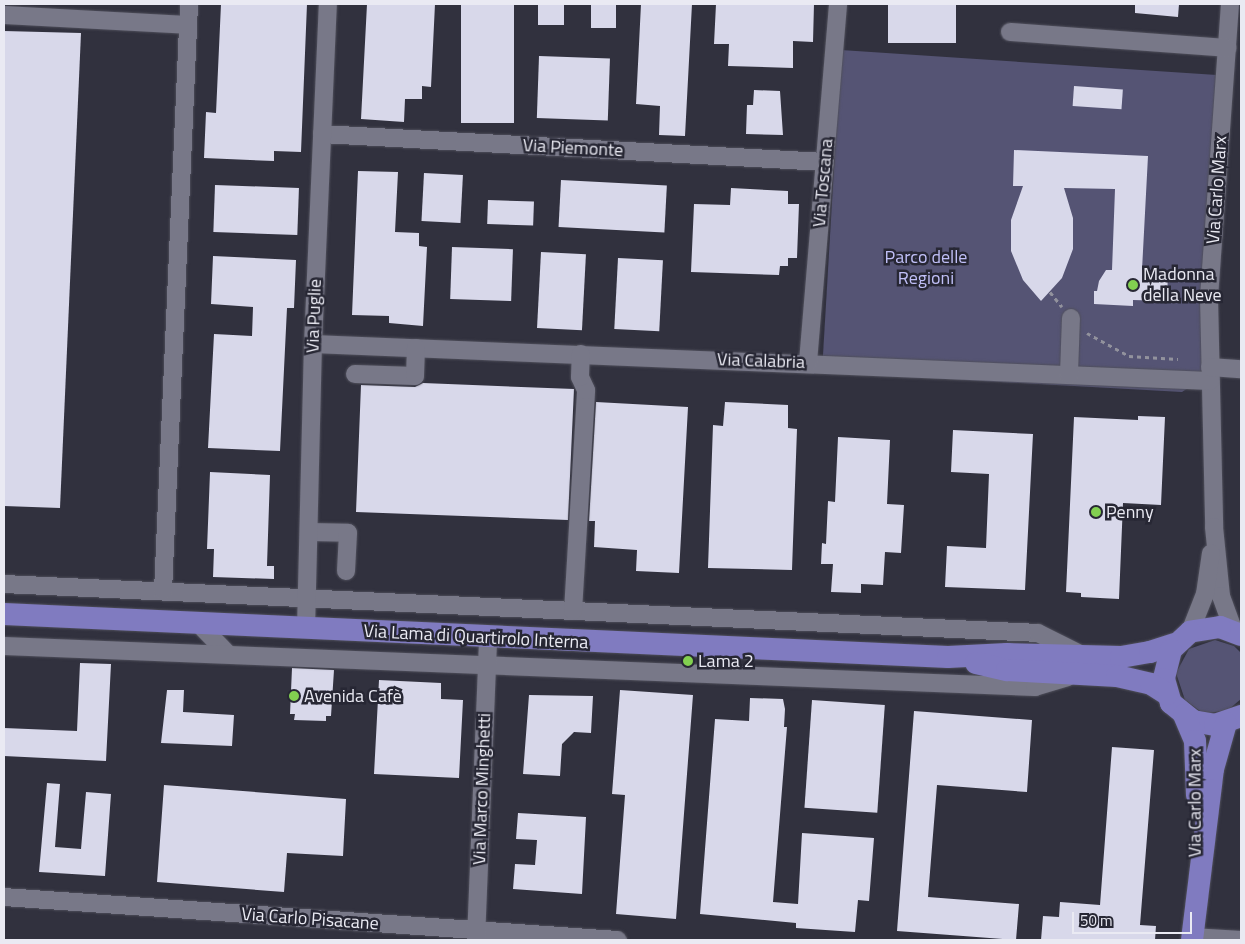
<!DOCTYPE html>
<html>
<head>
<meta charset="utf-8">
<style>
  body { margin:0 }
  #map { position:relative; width:1245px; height:944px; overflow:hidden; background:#31313e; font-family:"Titillium Web",sans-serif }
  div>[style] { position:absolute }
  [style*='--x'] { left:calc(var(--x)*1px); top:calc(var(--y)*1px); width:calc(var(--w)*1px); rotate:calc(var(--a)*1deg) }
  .green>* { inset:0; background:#555474 }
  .building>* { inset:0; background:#d8d8ea; transform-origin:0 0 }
  .path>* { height:3px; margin-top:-1.5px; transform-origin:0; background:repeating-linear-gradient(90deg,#92929d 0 4px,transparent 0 8px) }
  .roads { filter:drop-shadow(0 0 1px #4f4f5b) drop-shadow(0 0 1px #4f4f5b) }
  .minor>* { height:18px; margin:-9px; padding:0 9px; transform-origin:9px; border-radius:9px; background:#787888 }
  .major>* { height:22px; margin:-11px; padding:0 11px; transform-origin:11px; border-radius:11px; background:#807bc0 }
  .dots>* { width:14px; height:14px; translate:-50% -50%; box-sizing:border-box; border:2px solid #272734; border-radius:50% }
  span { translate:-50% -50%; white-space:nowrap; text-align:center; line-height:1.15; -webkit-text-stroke:5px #272734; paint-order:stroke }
  .street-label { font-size:18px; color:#eaeaf3 }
  .park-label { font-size:18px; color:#c1c0f8 }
  .poi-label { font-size:18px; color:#eaeaf3 }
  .left { translate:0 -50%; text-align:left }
  .frame { position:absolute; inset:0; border:5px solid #eaeaf3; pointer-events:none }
  .scale { position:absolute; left:1072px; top:912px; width:120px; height:22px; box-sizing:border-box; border:2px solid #eaeaf3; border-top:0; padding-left:6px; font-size:15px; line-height:18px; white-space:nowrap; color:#eaeaf3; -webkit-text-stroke:4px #272734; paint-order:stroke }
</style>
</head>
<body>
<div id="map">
  <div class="green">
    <div style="clip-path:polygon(841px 50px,1232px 76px,1214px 371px,1182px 392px,822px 372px)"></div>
    <div style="clip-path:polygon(1215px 640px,1234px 646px,1241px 653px,1241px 699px,1228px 710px,1209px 713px,1200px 711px,1185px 700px,1176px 673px,1189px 649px)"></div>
  </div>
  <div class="building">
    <div style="clip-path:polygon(221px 4px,307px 4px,301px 152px,274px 151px,274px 161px,204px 158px,206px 112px,216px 113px)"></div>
    <div style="clip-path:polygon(367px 4px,435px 4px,431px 87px,422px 86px,422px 99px,405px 99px,404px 122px,361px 119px)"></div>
    <div style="left:461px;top:4px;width:53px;height:119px"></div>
    <div style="left:538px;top:4px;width:26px;height:21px"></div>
    <div style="left:591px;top:4px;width:25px;height:24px"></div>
    <div style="clip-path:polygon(641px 4px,692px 4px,685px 136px,659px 135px,660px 106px,636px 104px)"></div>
    <div style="clip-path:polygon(716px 4px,814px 4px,813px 42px,793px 41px,793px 68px,728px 66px,729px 44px,714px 44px)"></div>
    <div style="left:888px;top:4px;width:68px;height:39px"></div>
    <div style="clip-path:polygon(1135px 4px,1179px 4px,1178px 17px,1135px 13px)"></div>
    <div style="clip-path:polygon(4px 31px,81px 33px,60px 508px,4px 506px)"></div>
    <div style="left:539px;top:56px;width:71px;height:62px;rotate:2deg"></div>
    <div style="left:1074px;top:86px;width:49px;height:20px;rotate:4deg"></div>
    <div style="clip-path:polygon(754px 90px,780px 91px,783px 135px,746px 134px,747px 105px,753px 105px)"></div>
    <div style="clip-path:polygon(1014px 150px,1148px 156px,1142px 270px,1168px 271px,1167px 301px,1133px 300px,1133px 306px,1094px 304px,1094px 291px,1097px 291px,1099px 281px,1106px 270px,1112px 270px,1115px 189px,1064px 188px,1073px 218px,1073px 249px,1062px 278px,1041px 301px,1023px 280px,1011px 251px,1011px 220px,1023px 186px,1013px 186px)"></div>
    <div style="clip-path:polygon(358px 171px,398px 172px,395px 232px,419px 233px,419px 246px,427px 247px,423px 326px,389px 323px,389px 316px,352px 315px)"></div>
    <div style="left:424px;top:173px;width:39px;height:48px;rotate:3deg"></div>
    <div style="left:561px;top:180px;width:106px;height:47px;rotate:3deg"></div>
    <div style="left:215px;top:185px;width:84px;height:47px;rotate:2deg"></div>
    <div style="clip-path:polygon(731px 188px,788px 191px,788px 204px,799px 204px,797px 258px,788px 258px,788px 266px,780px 266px,779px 275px,691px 272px,694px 204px,730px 205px)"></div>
    <div style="left:488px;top:200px;width:46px;height:24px;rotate:2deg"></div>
    <div style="left:452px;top:247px;width:61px;height:52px;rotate:2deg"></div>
    <div style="left:541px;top:252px;width:45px;height:76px;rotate:3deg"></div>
    <div style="clip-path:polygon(213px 256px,296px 260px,294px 308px,287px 308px,280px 451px,208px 448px,214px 334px,252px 336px,253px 307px,211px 304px)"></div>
    <div style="left:618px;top:258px;width:45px;height:71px;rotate:3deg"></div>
    <div style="clip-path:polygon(423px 383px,574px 389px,568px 520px,356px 512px,361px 385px,415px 387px)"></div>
    <div style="clip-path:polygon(596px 402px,688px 407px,679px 573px,636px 571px,637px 550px,594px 547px,595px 521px,589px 521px)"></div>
    <div style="clip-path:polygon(725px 402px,788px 405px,788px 428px,797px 429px,792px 570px,708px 568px,713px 425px,723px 426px)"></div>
    <div style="clip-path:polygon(1138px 416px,1165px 417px,1161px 505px,1123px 503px,1119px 599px,1081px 597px,1081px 593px,1066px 592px,1074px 417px,1138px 420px)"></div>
    <div style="clip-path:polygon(953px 430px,1033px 434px,1025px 590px,945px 587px,947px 546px,986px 548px,989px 474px,951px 472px)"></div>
    <div style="clip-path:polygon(838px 437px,890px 440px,887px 504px,904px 505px,901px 553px,885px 552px,883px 585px,861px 584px,861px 593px,831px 592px,833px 564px,821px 564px,822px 543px,826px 544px,828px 501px,835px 502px)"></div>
    <div style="clip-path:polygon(210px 472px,270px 475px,267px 566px,274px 566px,274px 579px,213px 577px,214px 549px,207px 549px)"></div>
    <div style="clip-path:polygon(80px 663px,111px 664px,106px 761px,4px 756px,4px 728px,77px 731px)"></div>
    <div style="clip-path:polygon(292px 668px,334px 670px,331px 716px,326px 716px,326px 721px,294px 720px,295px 714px,290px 714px)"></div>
    <div style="clip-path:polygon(379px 680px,441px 683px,441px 699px,463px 700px,459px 778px,374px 774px)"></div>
    <div style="clip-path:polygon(167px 690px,184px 690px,183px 712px,234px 715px,232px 746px,161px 743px)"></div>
    <div style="clip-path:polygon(620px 690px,693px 695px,676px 919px,616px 914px,625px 795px,612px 794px)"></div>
    <div style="clip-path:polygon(529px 695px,593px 696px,591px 733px,574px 732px,562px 744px,560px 776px,523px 774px)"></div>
    <div style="clip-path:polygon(750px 698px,783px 699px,785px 709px,784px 727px,787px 727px,773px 902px,798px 904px,802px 833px,874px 838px,869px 901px,858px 900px,855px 932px,796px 928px,796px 923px,700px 914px,715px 719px,749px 721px)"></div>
    <div style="left:812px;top:700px;width:73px;height:108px;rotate:4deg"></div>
    <div style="clip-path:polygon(914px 711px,1032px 720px,1027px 792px,937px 785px,928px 897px,1019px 904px,1016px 940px,897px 931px)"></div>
    <div style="clip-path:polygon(1112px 747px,1154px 750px,1140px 925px,1156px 926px,1155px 940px,1041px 940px,1043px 916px,1059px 917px,1060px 902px,1100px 905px)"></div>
    <div style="clip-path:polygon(47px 783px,60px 784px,55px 847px,81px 849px,86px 792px,111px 794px,105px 876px,39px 872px)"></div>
    <div style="clip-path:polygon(164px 785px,346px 799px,343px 856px,287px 853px,284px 892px,157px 882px)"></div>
    <div style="clip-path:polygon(518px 813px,586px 817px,582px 894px,513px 889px,515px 864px,535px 865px,537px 840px,516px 839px)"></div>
  </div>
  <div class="path">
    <div style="--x:1050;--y:292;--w:19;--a:51"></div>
    <div style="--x:1087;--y:333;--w:48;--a:28.7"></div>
    <div style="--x:1129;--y:356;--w:49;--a:3.5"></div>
  </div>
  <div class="roads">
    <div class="minor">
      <div style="--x:1230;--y:4;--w:295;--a:94.1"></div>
      <div style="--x:1209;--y:298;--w:229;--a:88.7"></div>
      <div style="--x:1214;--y:527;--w:69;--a:84.2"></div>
      <div style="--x:1221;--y:596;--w:37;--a:70"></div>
      <div style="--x:4;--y:15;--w:183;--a:3.1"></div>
      <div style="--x:1010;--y:32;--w:218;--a:4.2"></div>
      <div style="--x:322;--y:134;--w:504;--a:3.19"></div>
      <div style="--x:313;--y:344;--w:898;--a:2.36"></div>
      <div style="--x:808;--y:362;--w:359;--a:-85.2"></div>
      <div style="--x:1210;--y:367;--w:31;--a:4"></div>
      <div style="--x:355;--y:374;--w:60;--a:1.9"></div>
      <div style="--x:415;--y:376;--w:28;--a:-88"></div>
      <div style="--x:1069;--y:374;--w:56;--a:-88"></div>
      <div style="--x:309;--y:532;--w:39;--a:1"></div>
      <div style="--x:348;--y:533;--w:38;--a:93"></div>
      <div style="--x:4;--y:584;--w:1035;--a:2.71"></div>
      <div style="--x:1038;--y:633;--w:47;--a:26.6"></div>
      <div style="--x:163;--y:591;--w:588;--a:-87.46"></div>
      <div style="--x:573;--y:611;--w:221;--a:-86.6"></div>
      <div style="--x:586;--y:390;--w:14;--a:-115"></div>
      <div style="--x:580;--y:377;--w:23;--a:-88"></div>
      <div style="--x:198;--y:623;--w:42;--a:46"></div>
      <div style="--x:306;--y:629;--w:285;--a:-88.6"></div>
      <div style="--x:313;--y:344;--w:340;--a:-87.5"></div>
      <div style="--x:1190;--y:632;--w:41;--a:-68.5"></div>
      <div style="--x:1205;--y:594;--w:41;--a:-81.7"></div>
      <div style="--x:4;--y:646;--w:1032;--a:2.28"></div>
      <div style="--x:1035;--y:687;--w:34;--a:-17"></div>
      <div style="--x:4;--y:897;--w:615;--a:4.01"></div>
      <div style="--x:1192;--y:937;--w:49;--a:3.5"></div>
      <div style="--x:476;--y:940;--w:303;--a:-87.7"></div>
    </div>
    <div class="major">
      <div style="--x:4;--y:614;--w:945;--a:2.61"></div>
      <div style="--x:948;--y:657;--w:59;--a:-2.9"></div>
      <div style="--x:1007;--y:654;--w:114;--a:1.5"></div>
      <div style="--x:1121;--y:657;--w:29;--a:-10"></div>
      <div style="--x:1150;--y:652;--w:26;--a:-18"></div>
      <div style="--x:1241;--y:635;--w:22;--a:-159"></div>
      <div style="--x:1220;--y:627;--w:30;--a:171"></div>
      <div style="--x:1190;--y:632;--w:26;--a:137"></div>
      <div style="--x:1171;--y:650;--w:30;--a:104"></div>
      <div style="--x:1164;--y:679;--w:25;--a:74"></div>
      <div style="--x:1171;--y:703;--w:28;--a:39"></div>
      <div style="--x:1193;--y:721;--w:22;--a:10"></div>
      <div style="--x:1215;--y:725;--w:28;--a:-19"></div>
      <div style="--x:976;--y:663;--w:32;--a:13"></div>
      <div style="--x:1007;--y:670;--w:110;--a:3.1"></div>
      <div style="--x:1117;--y:676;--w:35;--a:13"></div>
      <div style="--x:1151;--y:684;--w:19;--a:32"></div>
      <div style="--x:1184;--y:715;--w:28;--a:67"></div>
      <div style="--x:1195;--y:741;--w:54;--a:87.9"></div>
      <div style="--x:1192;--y:940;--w:172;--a:-83"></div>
      <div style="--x:1213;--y:769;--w:48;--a:-74.2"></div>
    </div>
  </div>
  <div class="dots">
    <div style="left:1133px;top:285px;background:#82d050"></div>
    <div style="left:1096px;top:512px;background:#82d050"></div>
    <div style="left:688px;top:661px;background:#82d050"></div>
    <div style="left:294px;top:696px;background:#82d050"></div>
  </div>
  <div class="street-label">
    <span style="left:573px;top:148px;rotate:3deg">Via Piemonte</span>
    <span style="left:823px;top:183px;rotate:-85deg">Via Toscana</span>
    <span style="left:1217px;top:190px;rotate:-86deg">Via Carlo Marx</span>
    <span style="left:314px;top:316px;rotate:-88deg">Via Puglie</span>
    <span style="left:761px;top:361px;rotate:2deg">Via Calabria</span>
    <span style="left:476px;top:637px;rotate:3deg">Via Lama di Quartirolo Interna</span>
    <span style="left:482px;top:789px;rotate:-88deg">Via Marco Minghetti</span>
    <span style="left:1195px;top:803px;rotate:-90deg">Via Carlo Marx</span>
    <span style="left:310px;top:919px;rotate:4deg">Via Carlo Pisacane</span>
  </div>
  <div class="park-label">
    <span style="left:926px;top:268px">Parco delle<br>Regioni</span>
  </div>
  <div class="poi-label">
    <span class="left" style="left:1143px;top:285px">Madonna<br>della Neve</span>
    <span class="left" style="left:1106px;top:512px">Penny</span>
    <span class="left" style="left:698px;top:661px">Lama 2</span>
    <span class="left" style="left:304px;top:696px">Avenida Cafè</span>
  </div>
  <div class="frame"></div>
  <div class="scale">50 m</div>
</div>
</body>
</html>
